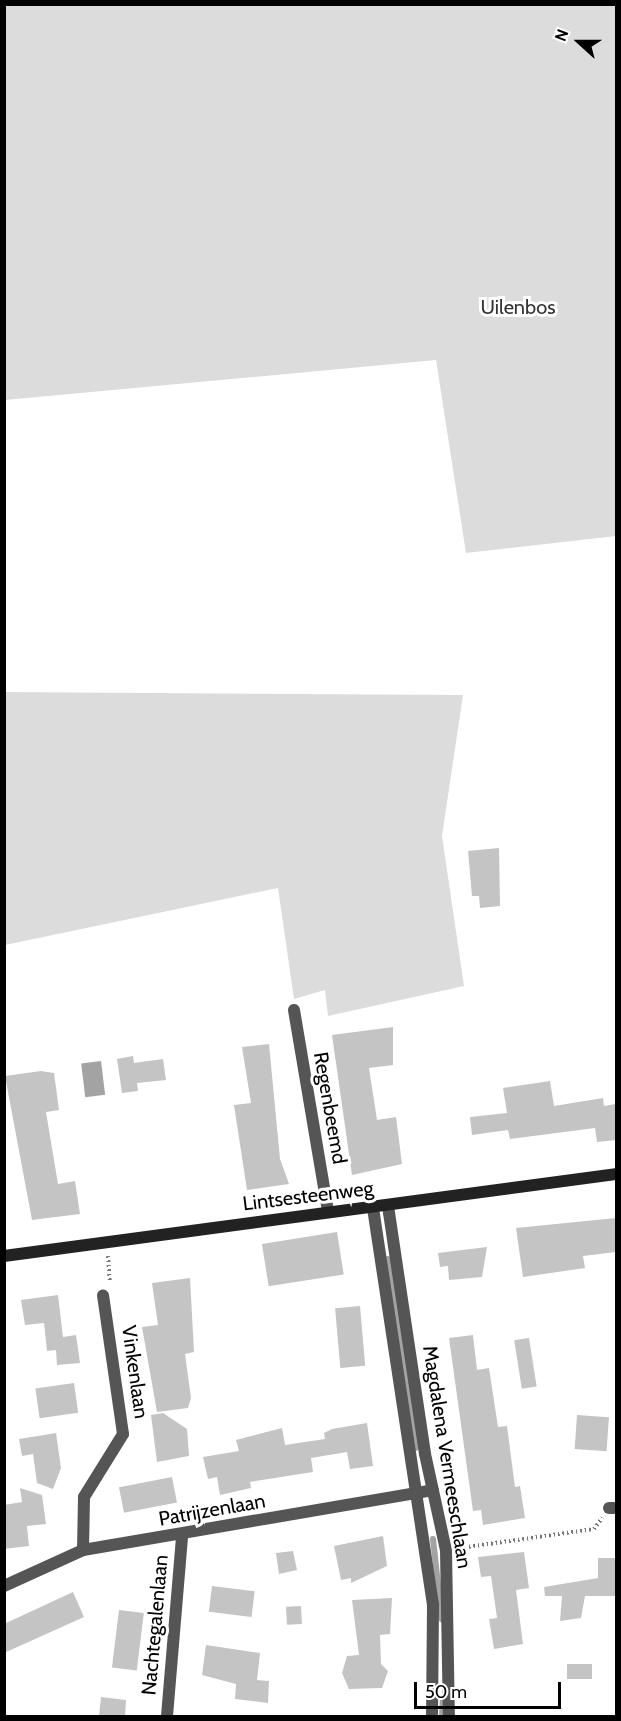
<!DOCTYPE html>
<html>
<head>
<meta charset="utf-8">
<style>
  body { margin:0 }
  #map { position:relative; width:621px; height:1721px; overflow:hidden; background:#fff; font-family:Cabin,sans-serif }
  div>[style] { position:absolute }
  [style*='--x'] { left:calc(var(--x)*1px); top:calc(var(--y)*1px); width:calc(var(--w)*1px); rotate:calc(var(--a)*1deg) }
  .green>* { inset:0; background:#dcdcdc }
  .water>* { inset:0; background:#a3a3a3; transform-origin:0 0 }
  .stream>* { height:6px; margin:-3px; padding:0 3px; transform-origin:3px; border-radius:3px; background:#a3a3a3 }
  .building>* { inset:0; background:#c4c4c4; transform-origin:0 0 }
  .path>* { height:4px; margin-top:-2px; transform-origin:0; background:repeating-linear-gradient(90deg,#777 0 1.5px,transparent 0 4.5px) }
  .street>* { height:12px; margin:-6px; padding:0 6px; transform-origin:6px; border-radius:6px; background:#555 }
  .secondary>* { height:12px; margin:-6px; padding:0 6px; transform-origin:6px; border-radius:6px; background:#222 }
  span { translate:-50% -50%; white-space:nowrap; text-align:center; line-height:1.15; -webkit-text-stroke:6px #fff; paint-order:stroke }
  .park-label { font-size:20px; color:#333 }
  .street-label { font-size:20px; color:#000 }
  .frame { position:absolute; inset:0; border:6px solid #000; pointer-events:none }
  .north { position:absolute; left:549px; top:12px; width:60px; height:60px; -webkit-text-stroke:4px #fff; paint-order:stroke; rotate:291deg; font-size:16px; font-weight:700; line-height:24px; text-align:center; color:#000 }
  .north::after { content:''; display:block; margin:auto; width:21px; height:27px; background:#000; clip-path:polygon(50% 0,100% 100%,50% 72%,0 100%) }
  .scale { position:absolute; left:414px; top:1682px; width:147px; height:27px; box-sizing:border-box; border:3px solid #000; border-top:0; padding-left:8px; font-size:18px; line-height:21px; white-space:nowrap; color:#000; -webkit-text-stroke:4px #fff; paint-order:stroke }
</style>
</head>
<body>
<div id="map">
  <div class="green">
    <div style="clip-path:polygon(5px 4px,616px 5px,616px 536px,466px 553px,436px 360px,5px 400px)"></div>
    <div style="clip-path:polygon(5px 692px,463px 695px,442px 836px,464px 986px,328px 1016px,325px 990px,294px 999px,278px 888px,5px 945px)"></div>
  </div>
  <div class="water">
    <div style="left:101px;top:1061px;width:34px;height:20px;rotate:83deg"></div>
  </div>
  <div class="stream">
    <div style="--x:388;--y:1259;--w:191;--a:81.6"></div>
    <div style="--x:433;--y:1539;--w:81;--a:83.7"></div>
    <div style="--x:442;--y:1716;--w:17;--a:-87"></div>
  </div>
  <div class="building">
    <div style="clip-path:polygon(499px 848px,500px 906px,480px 908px,479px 896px,472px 896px,468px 851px)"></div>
    <div style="clip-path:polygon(393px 1027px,393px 1065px,369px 1068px,377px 1120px,396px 1117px,402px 1164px,352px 1175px,332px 1035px)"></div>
    <div style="clip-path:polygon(269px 1044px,280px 1159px,289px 1184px,247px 1190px,234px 1105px,251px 1103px,242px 1047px)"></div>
    <div style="clip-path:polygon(133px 1056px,134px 1063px,163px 1059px,166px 1080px,137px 1083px,138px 1091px,122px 1093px,117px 1059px)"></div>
    <div style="clip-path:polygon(41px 1071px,54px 1073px,59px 1110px,46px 1112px,58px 1184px,75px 1181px,80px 1214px,32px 1220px,5px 1076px)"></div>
    <div style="clip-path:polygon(550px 1081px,554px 1106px,603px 1098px,604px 1106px,616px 1104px,616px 1140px,597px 1142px,595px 1128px,510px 1139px,508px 1130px,472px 1135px,470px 1117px,507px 1113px,503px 1088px)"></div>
    <div style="clip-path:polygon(616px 1218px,616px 1252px,583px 1256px,585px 1268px,523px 1277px,516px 1228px)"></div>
    <div style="left:337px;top:1232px;width:43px;height:76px;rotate:81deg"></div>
    <div style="clip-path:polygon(487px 1247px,482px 1277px,449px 1280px,448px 1266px,440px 1267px,438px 1253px)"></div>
    <div style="clip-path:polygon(190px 1278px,194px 1352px,185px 1354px,191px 1398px,188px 1408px,157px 1412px,142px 1327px,158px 1325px,152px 1283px)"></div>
    <div style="clip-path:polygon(58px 1295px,63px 1337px,76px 1335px,80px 1363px,57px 1365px,56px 1350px,47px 1351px,44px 1323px,25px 1325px,21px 1300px)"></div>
    <div style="left:360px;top:1306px;width:60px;height:25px;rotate:85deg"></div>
    <div style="clip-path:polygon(473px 1335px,477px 1370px,489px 1368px,498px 1427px,507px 1426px,515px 1487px,520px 1486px,525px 1518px,483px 1525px,481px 1510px,473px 1511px,449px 1338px)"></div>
    <div style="left:529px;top:1338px;width:49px;height:15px;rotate:81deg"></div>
    <div style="left:74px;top:1383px;width:30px;height:39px;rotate:82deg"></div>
    <div style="clip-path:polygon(163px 1413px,187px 1429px,189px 1456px,157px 1462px,151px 1415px)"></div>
    <div style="left:577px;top:1415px;width:32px;height:34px;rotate:4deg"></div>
    <div style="clip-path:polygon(367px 1423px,373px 1466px,350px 1469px,347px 1452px,311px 1458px,313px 1472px,250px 1482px,251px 1488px,220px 1495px,217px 1477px,208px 1479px,203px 1457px,239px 1451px,236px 1440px,282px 1428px,285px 1445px,325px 1439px,324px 1433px,332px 1429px)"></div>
    <div style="clip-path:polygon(56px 1433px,61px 1468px,53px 1489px,37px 1483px,33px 1454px,22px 1456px,19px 1439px)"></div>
    <div style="left:172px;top:1477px;width:26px;height:54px;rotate:79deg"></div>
    <div style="clip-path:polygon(20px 1488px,42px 1495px,46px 1524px,27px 1526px,29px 1546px,4px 1549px,4px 1505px,22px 1502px)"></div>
    <div style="clip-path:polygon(383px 1536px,387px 1566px,351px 1583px,351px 1578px,341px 1580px,334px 1546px)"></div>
    <div style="clip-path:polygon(293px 1551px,297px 1570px,279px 1574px,276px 1553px)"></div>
    <div style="clip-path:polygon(524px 1552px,529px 1588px,516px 1590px,523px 1644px,494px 1649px,489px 1619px,497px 1618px,491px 1576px,481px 1577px,478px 1557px)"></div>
    <div style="clip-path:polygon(598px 1558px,616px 1558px,616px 1596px,585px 1596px,581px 1618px,560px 1621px,562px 1596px,545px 1596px,544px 1587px,598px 1578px)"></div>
    <div style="left:212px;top:1586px;width:43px;height:26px;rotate:7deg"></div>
    <div style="clip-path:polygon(73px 1592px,84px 1617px,4px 1653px,4px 1624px)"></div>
    <div style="clip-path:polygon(392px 1598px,390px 1634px,380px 1635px,381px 1664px,388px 1671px,382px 1688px,349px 1689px,342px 1673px,347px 1656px,359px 1655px,352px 1600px)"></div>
    <div style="left:301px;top:1606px;width:18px;height:15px;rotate:87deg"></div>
    <div style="left:119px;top:1610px;width:25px;height:58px;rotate:7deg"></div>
    <div style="clip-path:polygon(206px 1645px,260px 1653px,257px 1680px,269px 1681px,268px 1703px,235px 1699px,236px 1684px,202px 1675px)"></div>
    <div style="left:567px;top:1664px;width:25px;height:15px"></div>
    <div style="clip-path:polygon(101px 1697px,126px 1700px,125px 1716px,99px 1716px)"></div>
  </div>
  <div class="path">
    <div style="--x:108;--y:1256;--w:26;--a:86"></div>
    <div style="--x:460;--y:1548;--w:135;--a:-8.1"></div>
    <div style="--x:594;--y:1529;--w:14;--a:-54"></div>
  </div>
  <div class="street">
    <div style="--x:294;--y:1010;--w:205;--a:80.4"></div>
    <div style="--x:388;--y:1206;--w:251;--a:81.5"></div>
    <div style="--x:425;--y:1454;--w:98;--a:77.7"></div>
    <div style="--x:446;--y:1550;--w:166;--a:89"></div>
    <div style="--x:373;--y:1208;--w:402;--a:81.4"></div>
    <div style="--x:433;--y:1606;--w:110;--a:90.5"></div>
    <div style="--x:609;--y:1508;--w:7;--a:0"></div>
    <div style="--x:83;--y:1550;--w:53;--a:-88.9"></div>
    <div style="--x:84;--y:1497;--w:74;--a:-58.2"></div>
    <div style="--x:123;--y:1434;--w:140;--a:-98.2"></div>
    <div style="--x:4;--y:1586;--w:87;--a:-24.5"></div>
    <div style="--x:83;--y:1550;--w:355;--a:-9.7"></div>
    <div style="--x:167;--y:1716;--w:181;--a:-85.2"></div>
  </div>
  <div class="secondary">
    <div style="--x:4;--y:1256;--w:617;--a:-7.63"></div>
  </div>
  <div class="park-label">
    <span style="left:518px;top:307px">Uilenbos</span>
  </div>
  <div class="street-label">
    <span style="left:330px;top:1108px;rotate:80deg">Regenbeemd</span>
    <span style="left:308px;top:1196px;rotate:-7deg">Lintsesteenweg</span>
    <span style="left:135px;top:1372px;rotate:82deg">Vinkenlaan</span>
    <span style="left:447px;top:1457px;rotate:81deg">Magdalena Vermeeschlaan</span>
    <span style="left:212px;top:1510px;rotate:-10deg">Patrijzenlaan</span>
    <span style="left:155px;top:1625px;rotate:-85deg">Nachtegalenlaan</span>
  </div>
  <div class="frame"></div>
  <div class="north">N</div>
  <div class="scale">50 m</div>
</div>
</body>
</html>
